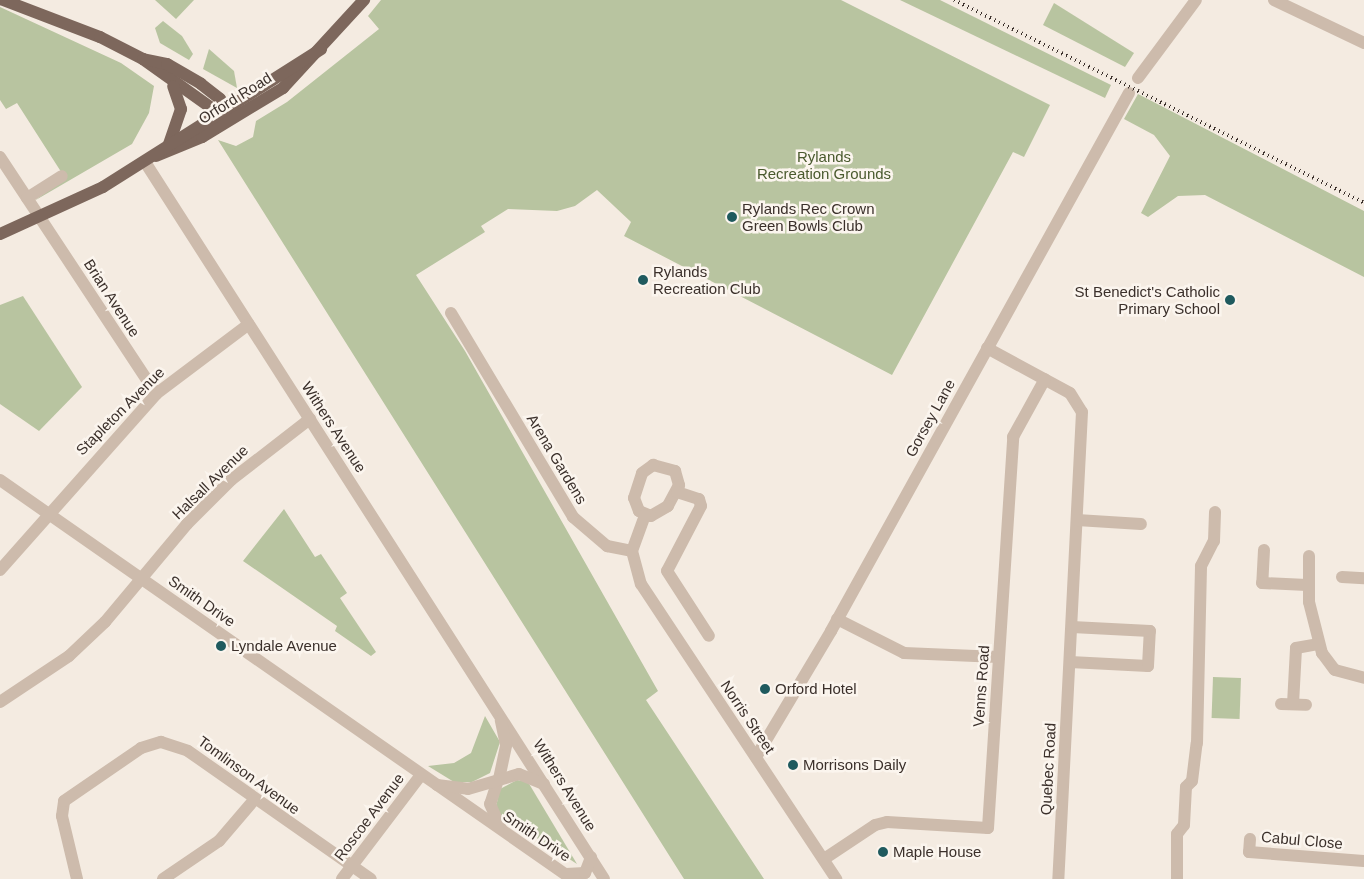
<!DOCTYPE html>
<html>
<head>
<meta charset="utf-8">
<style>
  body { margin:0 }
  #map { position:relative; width:1364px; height:879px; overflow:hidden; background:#f4ebe1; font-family:Arial,sans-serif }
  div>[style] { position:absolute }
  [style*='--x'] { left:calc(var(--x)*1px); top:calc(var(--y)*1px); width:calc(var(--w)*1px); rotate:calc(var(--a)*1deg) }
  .green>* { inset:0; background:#b8c4a0; transform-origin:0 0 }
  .minor>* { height:12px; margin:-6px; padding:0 6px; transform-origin:6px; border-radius:6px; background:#cdbbac }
  .major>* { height:12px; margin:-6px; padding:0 6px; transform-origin:6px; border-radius:6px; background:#7d675c }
  .rail>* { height:4px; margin-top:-2px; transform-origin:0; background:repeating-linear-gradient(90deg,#3b302b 0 1px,transparent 0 5px) }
  .dots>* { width:14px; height:14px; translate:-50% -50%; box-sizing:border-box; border:2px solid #fbf5ee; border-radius:50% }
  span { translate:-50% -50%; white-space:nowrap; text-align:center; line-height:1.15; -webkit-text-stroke:5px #fbf5ee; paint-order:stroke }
  .street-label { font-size:15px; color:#3b302b }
  .park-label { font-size:15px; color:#4a5a2e }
  .poi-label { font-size:15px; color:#3b302b }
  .left { translate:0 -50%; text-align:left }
  .right { translate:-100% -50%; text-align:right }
</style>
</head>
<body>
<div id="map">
  <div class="green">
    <div style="clip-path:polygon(155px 0,194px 0,176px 19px)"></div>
    <div style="clip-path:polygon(381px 0,841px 0,1050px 105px,1024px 157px,1013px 152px,892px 375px,624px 236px,631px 222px,597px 190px,575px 206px,557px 211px,508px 209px,481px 226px,485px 232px,416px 275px,465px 351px,658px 691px,646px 700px,764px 879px,684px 879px,218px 140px,236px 146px,253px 137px,256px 121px,287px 102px,379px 29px,368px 16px)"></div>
    <div style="clip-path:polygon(900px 0,940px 0,1111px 85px,1105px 98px)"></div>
    <div style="clip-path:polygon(1054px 3px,1134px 53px,1125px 67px,1043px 25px)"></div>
    <div style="clip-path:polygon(0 7px,121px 63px,154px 86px,149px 113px,132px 144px,34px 201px,65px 178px,17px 103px,6px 109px,0 100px)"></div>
    <div style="clip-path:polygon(163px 21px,182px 36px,193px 54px,189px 60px,160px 43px,155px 28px)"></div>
    <div style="clip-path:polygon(209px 49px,234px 71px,237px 88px,203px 69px)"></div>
    <div style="clip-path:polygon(1138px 94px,1364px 211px,1364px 277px,1205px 195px,1178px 196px,1148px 217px,1141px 213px,1170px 156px,1154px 135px,1124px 119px)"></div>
    <div style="clip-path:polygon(23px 296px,82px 387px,39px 431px,0 404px,0 305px)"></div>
    <div style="clip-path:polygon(284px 509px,315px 557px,321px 554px,347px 593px,340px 598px,376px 652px,371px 656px,335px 631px,337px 626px,243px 561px)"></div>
    <div style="left:1213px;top:677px;width:28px;height:41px;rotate:2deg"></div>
    <div style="clip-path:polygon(485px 716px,500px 742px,490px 773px,472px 782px,454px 782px,428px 766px,454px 763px,471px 753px)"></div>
    <div style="clip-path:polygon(517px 780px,528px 782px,577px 864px,495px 811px,500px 789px)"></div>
  </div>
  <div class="minor">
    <div style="--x:1274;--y:0;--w:100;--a:25.5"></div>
    <div style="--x:1138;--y:78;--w:97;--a:-53.4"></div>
    <div style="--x:0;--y:157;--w:284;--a:56.6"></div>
    <div style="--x:145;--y:162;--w:851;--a:57.37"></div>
    <div style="--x:27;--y:198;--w:41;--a:-32.2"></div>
    <div style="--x:451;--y:313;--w:238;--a:59.1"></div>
    <div style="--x:573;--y:517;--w:45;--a:40.5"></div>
    <div style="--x:607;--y:546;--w:25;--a:11"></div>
    <div style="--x:632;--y:551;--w:34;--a:75"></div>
    <div style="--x:641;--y:584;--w:354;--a:56.5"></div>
    <div style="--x:987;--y:348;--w:94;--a:28.5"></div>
    <div style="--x:1070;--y:393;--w:22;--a:58"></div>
    <div style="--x:1082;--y:412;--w:468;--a:92.9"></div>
    <div style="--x:653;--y:465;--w:23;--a:15"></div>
    <div style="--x:675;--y:471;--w:15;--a:74"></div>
    <div style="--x:679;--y:485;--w:24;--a:118"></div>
    <div style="--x:668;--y:506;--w:20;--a:150"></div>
    <div style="--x:651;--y:516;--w:13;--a:-157"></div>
    <div style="--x:639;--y:511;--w:14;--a:-111"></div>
    <div style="--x:634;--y:498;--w:26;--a:-72"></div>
    <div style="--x:642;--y:473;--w:14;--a:-36"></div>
    <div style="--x:0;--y:480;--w:697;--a:34.9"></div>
    <div style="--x:677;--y:492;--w:23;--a:18"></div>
    <div style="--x:699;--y:499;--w:7;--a:74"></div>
    <div style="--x:701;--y:506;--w:73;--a:117.6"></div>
    <div style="--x:667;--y:571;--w:77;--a:57.1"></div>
    <div style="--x:1077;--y:520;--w:64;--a:3.6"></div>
    <div style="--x:1264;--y:550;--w:33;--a:93"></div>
    <div style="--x:1262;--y:583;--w:45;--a:2.5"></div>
    <div style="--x:632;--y:551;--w:38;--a:-70"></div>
    <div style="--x:1309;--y:556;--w:46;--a:90"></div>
    <div style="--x:1309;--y:602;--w:53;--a:75.7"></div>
    <div style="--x:1322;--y:653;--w:21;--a:53"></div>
    <div style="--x:1335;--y:670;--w:30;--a:15"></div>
    <div style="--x:0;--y:570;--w:235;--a:-48.4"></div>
    <div style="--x:156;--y:394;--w:116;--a:-37"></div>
    <div style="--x:1342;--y:577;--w:22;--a:3"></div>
    <div style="--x:837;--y:619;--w:75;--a:26.9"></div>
    <div style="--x:904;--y:653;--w:95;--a:2.4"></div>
    <div style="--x:1070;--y:662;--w:78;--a:2.9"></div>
    <div style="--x:1148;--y:666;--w:35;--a:-87"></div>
    <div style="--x:1150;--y:631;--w:78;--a:-177.1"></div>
    <div style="--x:0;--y:702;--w:83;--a:-33.7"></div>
    <div style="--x:69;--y:656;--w:50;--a:-43.4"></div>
    <div style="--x:105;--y:622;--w:128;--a:-50.1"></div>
    <div style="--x:187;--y:524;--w:62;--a:-45"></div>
    <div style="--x:231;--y:480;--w:100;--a:-37.7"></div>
    <div style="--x:1281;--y:704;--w:25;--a:2"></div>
    <div style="--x:1293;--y:704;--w:56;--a:-86.9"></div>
    <div style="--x:1296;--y:648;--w:22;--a:-10"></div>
    <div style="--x:756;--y:757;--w:147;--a:-59.2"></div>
    <div style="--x:831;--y:631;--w:615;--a:-61.02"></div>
    <div style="--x:499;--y:779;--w:35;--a:-78"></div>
    <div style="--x:506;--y:745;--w:25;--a:-102"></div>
    <div style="--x:498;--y:780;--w:25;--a:108"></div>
    <div style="--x:490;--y:804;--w:27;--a:66"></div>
    <div style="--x:437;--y:785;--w:31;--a:7"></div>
    <div style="--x:468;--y:789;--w:53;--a:-16.4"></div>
    <div style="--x:519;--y:774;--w:27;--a:22"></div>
    <div style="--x:1250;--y:839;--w:13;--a:94"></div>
    <div style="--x:1249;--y:852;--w:115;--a:4.5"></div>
    <div style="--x:824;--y:859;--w:61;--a:-33.7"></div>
    <div style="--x:875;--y:825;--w:12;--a:-14"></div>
    <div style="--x:887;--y:822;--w:101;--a:3.4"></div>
    <div style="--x:988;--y:828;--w:392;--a:-86.3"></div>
    <div style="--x:1013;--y:437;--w:66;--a:-61.1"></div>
    <div style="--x:566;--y:874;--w:19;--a:-3"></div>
    <div style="--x:585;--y:873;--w:17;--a:-69"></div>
    <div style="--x:77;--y:879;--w:65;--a:-103.4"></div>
    <div style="--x:62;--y:816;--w:15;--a:-82"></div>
    <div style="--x:64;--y:801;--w:93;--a:-34.5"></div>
    <div style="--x:141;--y:748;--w:21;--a:-17"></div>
    <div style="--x:161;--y:742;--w:28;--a:18"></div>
    <div style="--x:188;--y:751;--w:223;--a:35"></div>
    <div style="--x:163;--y:879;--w:68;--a:-34.2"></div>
    <div style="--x:219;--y:841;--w:54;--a:-49.5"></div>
    <div style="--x:342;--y:879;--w:131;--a:-52.8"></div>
    <div style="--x:1177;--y:879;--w:45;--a:-90"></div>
    <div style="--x:1177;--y:834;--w:11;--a:-52"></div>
    <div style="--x:1184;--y:825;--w:38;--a:-87"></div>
    <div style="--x:1186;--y:787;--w:8;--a:-45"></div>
    <div style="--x:1192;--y:781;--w:38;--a:-83"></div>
    <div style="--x:1197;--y:743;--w:177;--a:-88.7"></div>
    <div style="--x:1201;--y:566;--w:28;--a:-63"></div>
    <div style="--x:1214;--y:541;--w:29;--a:-88"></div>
  </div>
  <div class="major">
    <div style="--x:3;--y:0;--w:104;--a:20.9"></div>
    <div style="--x:100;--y:37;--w:48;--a:27.1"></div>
    <div style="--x:143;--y:59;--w:100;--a:35.6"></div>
    <div style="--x:143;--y:59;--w:25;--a:12"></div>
    <div style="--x:167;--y:64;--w:39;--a:30"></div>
    <div style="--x:201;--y:84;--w:24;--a:38"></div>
    <div style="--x:220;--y:99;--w:18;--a:61"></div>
    <div style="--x:169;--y:144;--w:37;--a:-71"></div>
    <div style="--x:181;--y:109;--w:24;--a:-109"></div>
    <div style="--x:156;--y:156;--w:50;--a:-22.4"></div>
    <div style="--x:202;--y:137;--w:95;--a:-31.2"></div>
    <div style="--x:283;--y:88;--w:120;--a:-47.4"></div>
    <div style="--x:0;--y:234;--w:113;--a:-24.5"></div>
    <div style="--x:103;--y:187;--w:258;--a:-32.3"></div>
  </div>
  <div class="rail">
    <div style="--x:954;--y:0;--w:458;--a:26.3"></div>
  </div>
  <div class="dots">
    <div style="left:732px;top:217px;background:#1f5a5e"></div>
    <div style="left:643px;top:280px;background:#1f5a5e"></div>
    <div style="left:1230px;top:300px;background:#1f5a5e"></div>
    <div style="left:221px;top:646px;background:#1f5a5e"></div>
    <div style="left:765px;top:689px;background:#1f5a5e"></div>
    <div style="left:793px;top:765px;background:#1f5a5e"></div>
    <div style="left:883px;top:852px;background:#1f5a5e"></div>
  </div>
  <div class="street-label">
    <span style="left:235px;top:98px;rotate:-32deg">Orford Road</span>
    <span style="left:112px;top:298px;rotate:57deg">Brian Avenue</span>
    <span style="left:120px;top:411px;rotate:-45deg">Stapleton Avenue</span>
    <span style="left:930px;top:418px;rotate:-61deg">Gorsey Lane</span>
    <span style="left:334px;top:427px;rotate:57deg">Withers Avenue</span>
    <span style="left:557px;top:459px;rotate:59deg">Arena Gardens</span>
    <span style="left:210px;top:482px;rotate:-44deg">Halsall Avenue</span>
    <span style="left:202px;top:601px;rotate:35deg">Smith Drive</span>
    <span style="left:981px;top:686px;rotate:-86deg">Venns Road</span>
    <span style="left:748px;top:717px;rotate:56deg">Norris Street</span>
    <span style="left:1048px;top:769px;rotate:-87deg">Quebec Road</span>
    <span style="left:249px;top:775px;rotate:36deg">Tomlinson Avenue</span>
    <span style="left:565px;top:785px;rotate:58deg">Withers Avenue</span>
    <span style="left:369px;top:817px;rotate:-53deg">Roscoe Avenue</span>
    <span style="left:537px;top:836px;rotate:34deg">Smith Drive</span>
    <span style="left:1302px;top:840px;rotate:5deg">Cabul Close</span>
  </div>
  <div class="park-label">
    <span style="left:824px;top:165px">Rylands<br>Recreation Grounds</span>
  </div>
  <div class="poi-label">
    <span class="left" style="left:742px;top:217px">Rylands Rec Crown<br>Green Bowls Club</span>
    <span class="left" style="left:653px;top:280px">Rylands<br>Recreation Club</span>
    <span class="right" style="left:1220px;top:300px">St Benedict's Catholic<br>Primary School</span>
    <span class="left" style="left:231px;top:646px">Lyndale Avenue</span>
    <span class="left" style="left:775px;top:689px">Orford Hotel</span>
    <span class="left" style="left:803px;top:765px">Morrisons Daily</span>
    <span class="left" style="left:893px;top:852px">Maple House</span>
  </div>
</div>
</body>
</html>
